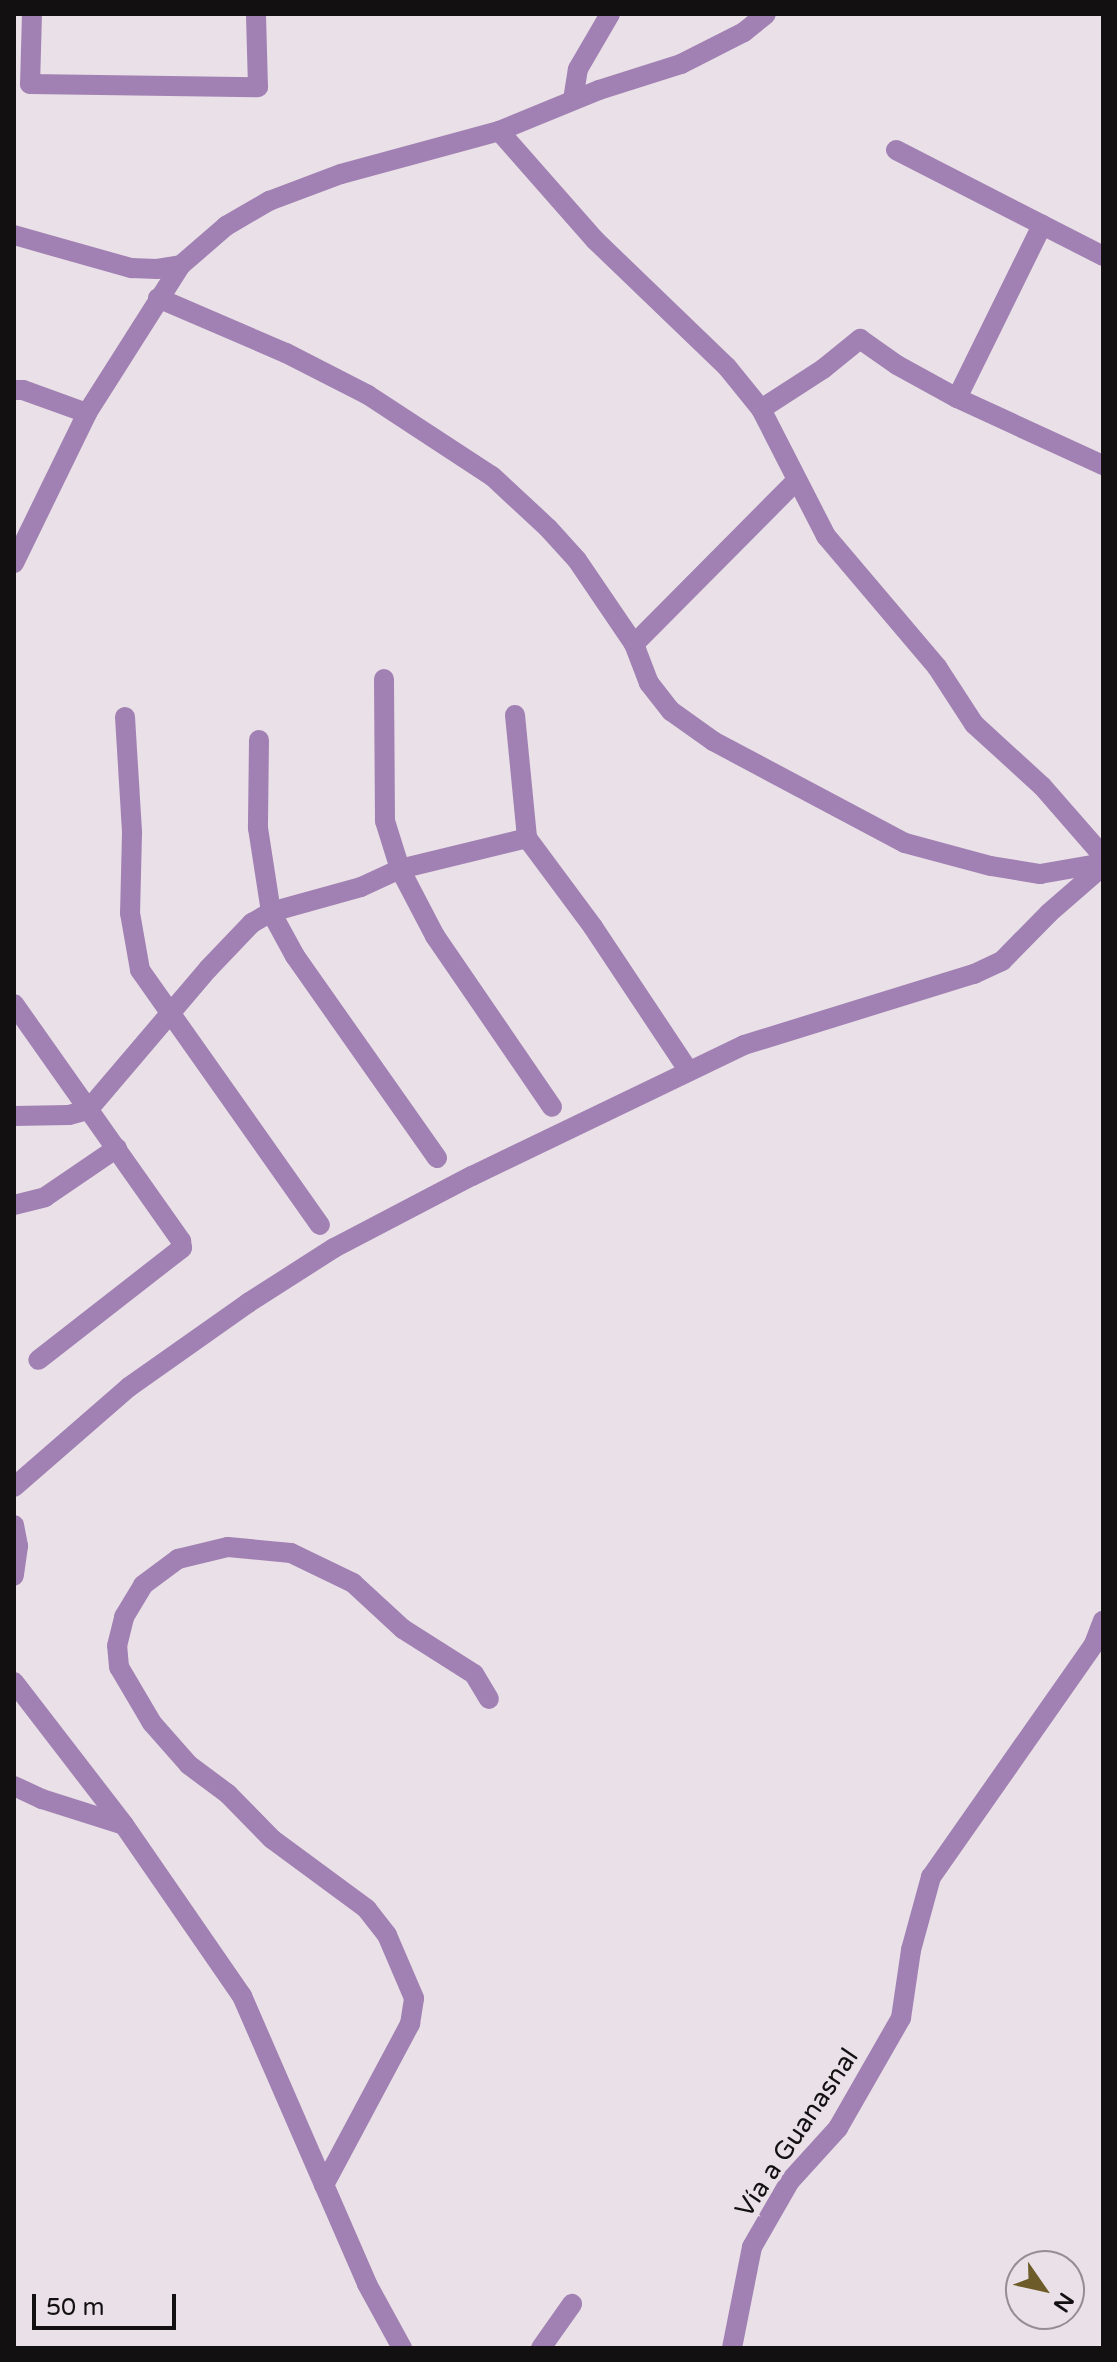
<!DOCTYPE html>
<html>
<head>
<meta charset="utf-8">
<style>
  body { margin:0 }
  #map { position:relative; width:1117px; height:2362px; overflow:hidden; background:#eae0e7; font-family:"Varela Round",sans-serif }
  div>[style] { position:absolute }
  [style*='--x'] { left:calc(var(--x)*1px); top:calc(var(--y)*1px); width:calc(var(--w)*1px); rotate:calc(var(--a)*1deg) }
  .minor>* { height:20px; margin:-10px; padding:0 10px; transform-origin:10px; border-radius:10px; background:#a181b3 }
  span { translate:-50% -50%; white-space:nowrap; text-align:center; line-height:1.15; -webkit-text-stroke:8px #eae0e7; paint-order:stroke }
  .street-label { font-size:26px; color:#131012 }
  .frame { position:absolute; inset:0; border:16px solid #131012; pointer-events:none }
  .north { position:absolute; left:1005px; top:2250px; width:80px; height:80px; box-sizing:border-box; background:#eae0e7; border:2px solid #948d92; border-radius:50%; rotate:124deg; font-size:22px; font-weight:700; line-height:32px; text-align:center; color:#131012 }
  .north::after { content:''; display:block; margin:auto; width:28px; height:36px; background:#6d5c29; clip-path:polygon(50% 0,100% 100%,50% 72%,0 100%) }
  .scale { position:absolute; left:32px; top:2294px; width:144px; height:36px; box-sizing:border-box; border:4px solid #131012; border-top:0; padding-left:10px; font-size:24px; line-height:28px; white-space:nowrap; color:#131012; -webkit-text-stroke:6px #eae0e7; paint-order:stroke }
</style>
</head>
<body>
<div id="map">
  <div class="minor">
    <div style="--x:32;--y:14;--w:70;--a:91.6"></div>
    <div style="--x:30;--y:84;--w:228;--a:0.8"></div>
    <div style="--x:258;--y:87;--w:73;--a:-91.6"></div>
    <div style="--x:573;--y:100;--w:31;--a:-81"></div>
    <div style="--x:578;--y:69;--w:64;--a:-59.8"></div>
    <div style="--x:499;--y:131;--w:145;--a:48.6"></div>
    <div style="--x:595;--y:240;--w:183;--a:43.9"></div>
    <div style="--x:727;--y:367;--w:54;--a:51"></div>
    <div style="--x:761;--y:409;--w:143;--a:62.9"></div>
    <div style="--x:826;--y:536;--w:172;--a:49.7"></div>
    <div style="--x:937;--y:667;--w:68;--a:57"></div>
    <div style="--x:974;--y:724;--w:92;--a:42.4"></div>
    <div style="--x:1042;--y:786;--w:93;--a:48.9"></div>
    <div style="--x:896;--y:150;--w:233;--a:27.1"></div>
    <div style="--x:14;--y:235;--w:122;--a:15.8"></div>
    <div style="--x:131;--y:268;--w:26;--a:2"></div>
    <div style="--x:157;--y:269;--w:24;--a:-9"></div>
    <div style="--x:181;--y:265;--w:60;--a:-40.9"></div>
    <div style="--x:226;--y:226;--w:50;--a:-30.2"></div>
    <div style="--x:269;--y:201;--w:77;--a:-20.6"></div>
    <div style="--x:341;--y:174;--w:164;--a:-15.2"></div>
    <div style="--x:499;--y:131;--w:108;--a:-22.3"></div>
    <div style="--x:599;--y:90;--w:86;--a:-17.6"></div>
    <div style="--x:681;--y:64;--w:71;--a:-26.9"></div>
    <div style="--x:744;--y:32;--w:28;--a:-39"></div>
    <div style="--x:158;--y:298;--w:139;--a:23.3"></div>
    <div style="--x:286;--y:353;--w:92;--a:27.1"></div>
    <div style="--x:368;--y:395;--w:148;--a:33.2"></div>
    <div style="--x:492;--y:476;--w:76;--a:42.9"></div>
    <div style="--x:548;--y:528;--w:43;--a:47.8"></div>
    <div style="--x:577;--y:560;--w:102;--a:55.8"></div>
    <div style="--x:14;--y:390;--w:9;--a:0"></div>
    <div style="--x:23;--y:390;--w:68;--a:19.8"></div>
    <div style="--x:957;--y:398;--w:193;--a:-63.8"></div>
    <div style="--x:761;--y:409;--w:74;--a:-32.8"></div>
    <div style="--x:823;--y:369;--w:48;--a:-39"></div>
    <div style="--x:860;--y:339;--w:45;--a:35.1"></div>
    <div style="--x:897;--y:365;--w:68;--a:28.8"></div>
    <div style="--x:957;--y:398;--w:161;--a:24.7"></div>
    <div style="--x:796;--y:481;--w:230;--a:134.8"></div>
    <div style="--x:634;--y:644;--w:42;--a:69"></div>
    <div style="--x:649;--y:683;--w:36;--a:52"></div>
    <div style="--x:671;--y:711;--w:52;--a:35.5"></div>
    <div style="--x:713;--y:741;--w:217;--a:28"></div>
    <div style="--x:905;--y:843;--w:89;--a:15"></div>
    <div style="--x:991;--y:866;--w:50;--a:9.3"></div>
    <div style="--x:1040;--y:874;--w:64;--a:-9.9"></div>
    <div style="--x:14;--y:563;--w:167;--a:-64"></div>
    <div style="--x:87;--y:413;--w:175;--a:-57.6"></div>
    <div style="--x:384;--y:679;--w:142;--a:89.6"></div>
    <div style="--x:385;--y:821;--w:50;--a:72.6"></div>
    <div style="--x:400;--y:869;--w:76;--a:62.4"></div>
    <div style="--x:435;--y:936;--w:207;--a:55.6"></div>
    <div style="--x:515;--y:715;--w:124;--a:84.4"></div>
    <div style="--x:527;--y:838;--w:111;--a:53.4"></div>
    <div style="--x:593;--y:927;--w:172;--a:56.4"></div>
    <div style="--x:125;--y:717;--w:116;--a:86.5"></div>
    <div style="--x:132;--y:833;--w:80;--a:91.4"></div>
    <div style="--x:130;--y:913;--w:58;--a:80"></div>
    <div style="--x:140;--y:970;--w:312;--a:54.8"></div>
    <div style="--x:259;--y:740;--w:88;--a:90.7"></div>
    <div style="--x:258;--y:828;--w:85;--a:81.2"></div>
    <div style="--x:271;--y:912;--w:50;--a:61.4"></div>
    <div style="--x:295;--y:956;--w:247;--a:54.9"></div>
    <div style="--x:14;--y:1004;--w:290;--a:54.8"></div>
    <div style="--x:181;--y:1241;--w:7;--a:82"></div>
    <div style="--x:182;--y:1248;--w:182;--a:142.1"></div>
    <div style="--x:14;--y:1116;--w:55;--a:-1"></div>
    <div style="--x:69;--y:1115;--w:20;--a:-15"></div>
    <div style="--x:88;--y:1110;--w:185;--a:-49.6"></div>
    <div style="--x:208;--y:969;--w:64;--a:-46.3"></div>
    <div style="--x:252;--y:923;--w:22;--a:-30"></div>
    <div style="--x:271;--y:912;--w:93;--a:-15.5"></div>
    <div style="--x:361;--y:887;--w:43;--a:-24.8"></div>
    <div style="--x:400;--y:869;--w:131;--a:-13.7"></div>
    <div style="--x:14;--y:1205;--w:32;--a:-14"></div>
    <div style="--x:45;--y:1197;--w:87;--a:-34.2"></div>
    <div style="--x:14;--y:1487;--w:152;--a:-41"></div>
    <div style="--x:129;--y:1387;--w:146;--a:-35.2"></div>
    <div style="--x:248;--y:1303;--w:102;--a:-32.6"></div>
    <div style="--x:334;--y:1248;--w:156;--a:-27.6"></div>
    <div style="--x:472;--y:1176;--w:302;--a:-25.7"></div>
    <div style="--x:744;--y:1045;--w:241;--a:-17.2"></div>
    <div style="--x:974;--y:974;--w:31;--a:-25"></div>
    <div style="--x:1002;--y:961;--w:67;--a:-45.6"></div>
    <div style="--x:1049;--y:913;--w:72;--a:-41"></div>
    <div style="--x:14;--y:1525;--w:21;--a:79"></div>
    <div style="--x:18;--y:1546;--w:30;--a:98"></div>
    <div style="--x:14;--y:1682;--w:180;--a:52.4"></div>
    <div style="--x:124;--y:1825;--w:208;--a:55.4"></div>
    <div style="--x:242;--y:1996;--w:314;--a:66.5"></div>
    <div style="--x:367;--y:2284;--w:73;--a:61.3"></div>
    <div style="--x:14;--y:1786;--w:31;--a:25"></div>
    <div style="--x:42;--y:1799;--w:86;--a:17.6"></div>
    <div style="--x:324;--y:2185;--w:183;--a:-61.9"></div>
    <div style="--x:410;--y:2024;--w:26;--a:-81"></div>
    <div style="--x:414;--y:1998;--w:69;--a:-113.2"></div>
    <div style="--x:387;--y:1935;--w:33;--a:-128"></div>
    <div style="--x:367;--y:1909;--w:118;--a:-143.6"></div>
    <div style="--x:272;--y:1839;--w:63;--a:-134.4"></div>
    <div style="--x:228;--y:1794;--w:49;--a:-143.4"></div>
    <div style="--x:189;--y:1765;--w:56;--a:-131.4"></div>
    <div style="--x:152;--y:1723;--w:65;--a:-120.5"></div>
    <div style="--x:119;--y:1667;--w:21;--a:-95"></div>
    <div style="--x:117;--y:1646;--w:30;--a:-76"></div>
    <div style="--x:124;--y:1617;--w:37;--a:-59"></div>
    <div style="--x:143;--y:1585;--w:44;--a:-36.6"></div>
    <div style="--x:178;--y:1559;--w:51;--a:-13.5"></div>
    <div style="--x:228;--y:1547;--w:63;--a:5.4"></div>
    <div style="--x:291;--y:1553;--w:69;--a:25.8"></div>
    <div style="--x:353;--y:1583;--w:68;--a:42.6"></div>
    <div style="--x:403;--y:1629;--w:84;--a:32.4"></div>
    <div style="--x:474;--y:1674;--w:29;--a:59"></div>
    <div style="--x:541;--y:2348;--w:54;--a:-54.8"></div>
    <div style="--x:732;--y:2348;--w:103;--a:-78.8"></div>
    <div style="--x:752;--y:2247;--w:76;--a:-60.1"></div>
    <div style="--x:790;--y:2181;--w:72;--a:-47.8"></div>
    <div style="--x:838;--y:2128;--w:127;--a:-60.2"></div>
    <div style="--x:901;--y:2018;--w:69;--a:-81.6"></div>
    <div style="--x:911;--y:1950;--w:76;--a:-74.7"></div>
    <div style="--x:931;--y:1877;--w:284;--a:-55"></div>
    <div style="--x:1094;--y:1644;--w:25;--a:-69"></div>
  </div>
  <div class="street-label">
    <span style="left:797px;top:2133px;rotate:-56deg">Vía a Guanasnal</span>
  </div>
  <div class="frame"></div>
  <div class="north">N</div>
  <div class="scale">50 m</div>
</div>
</body>
</html>
